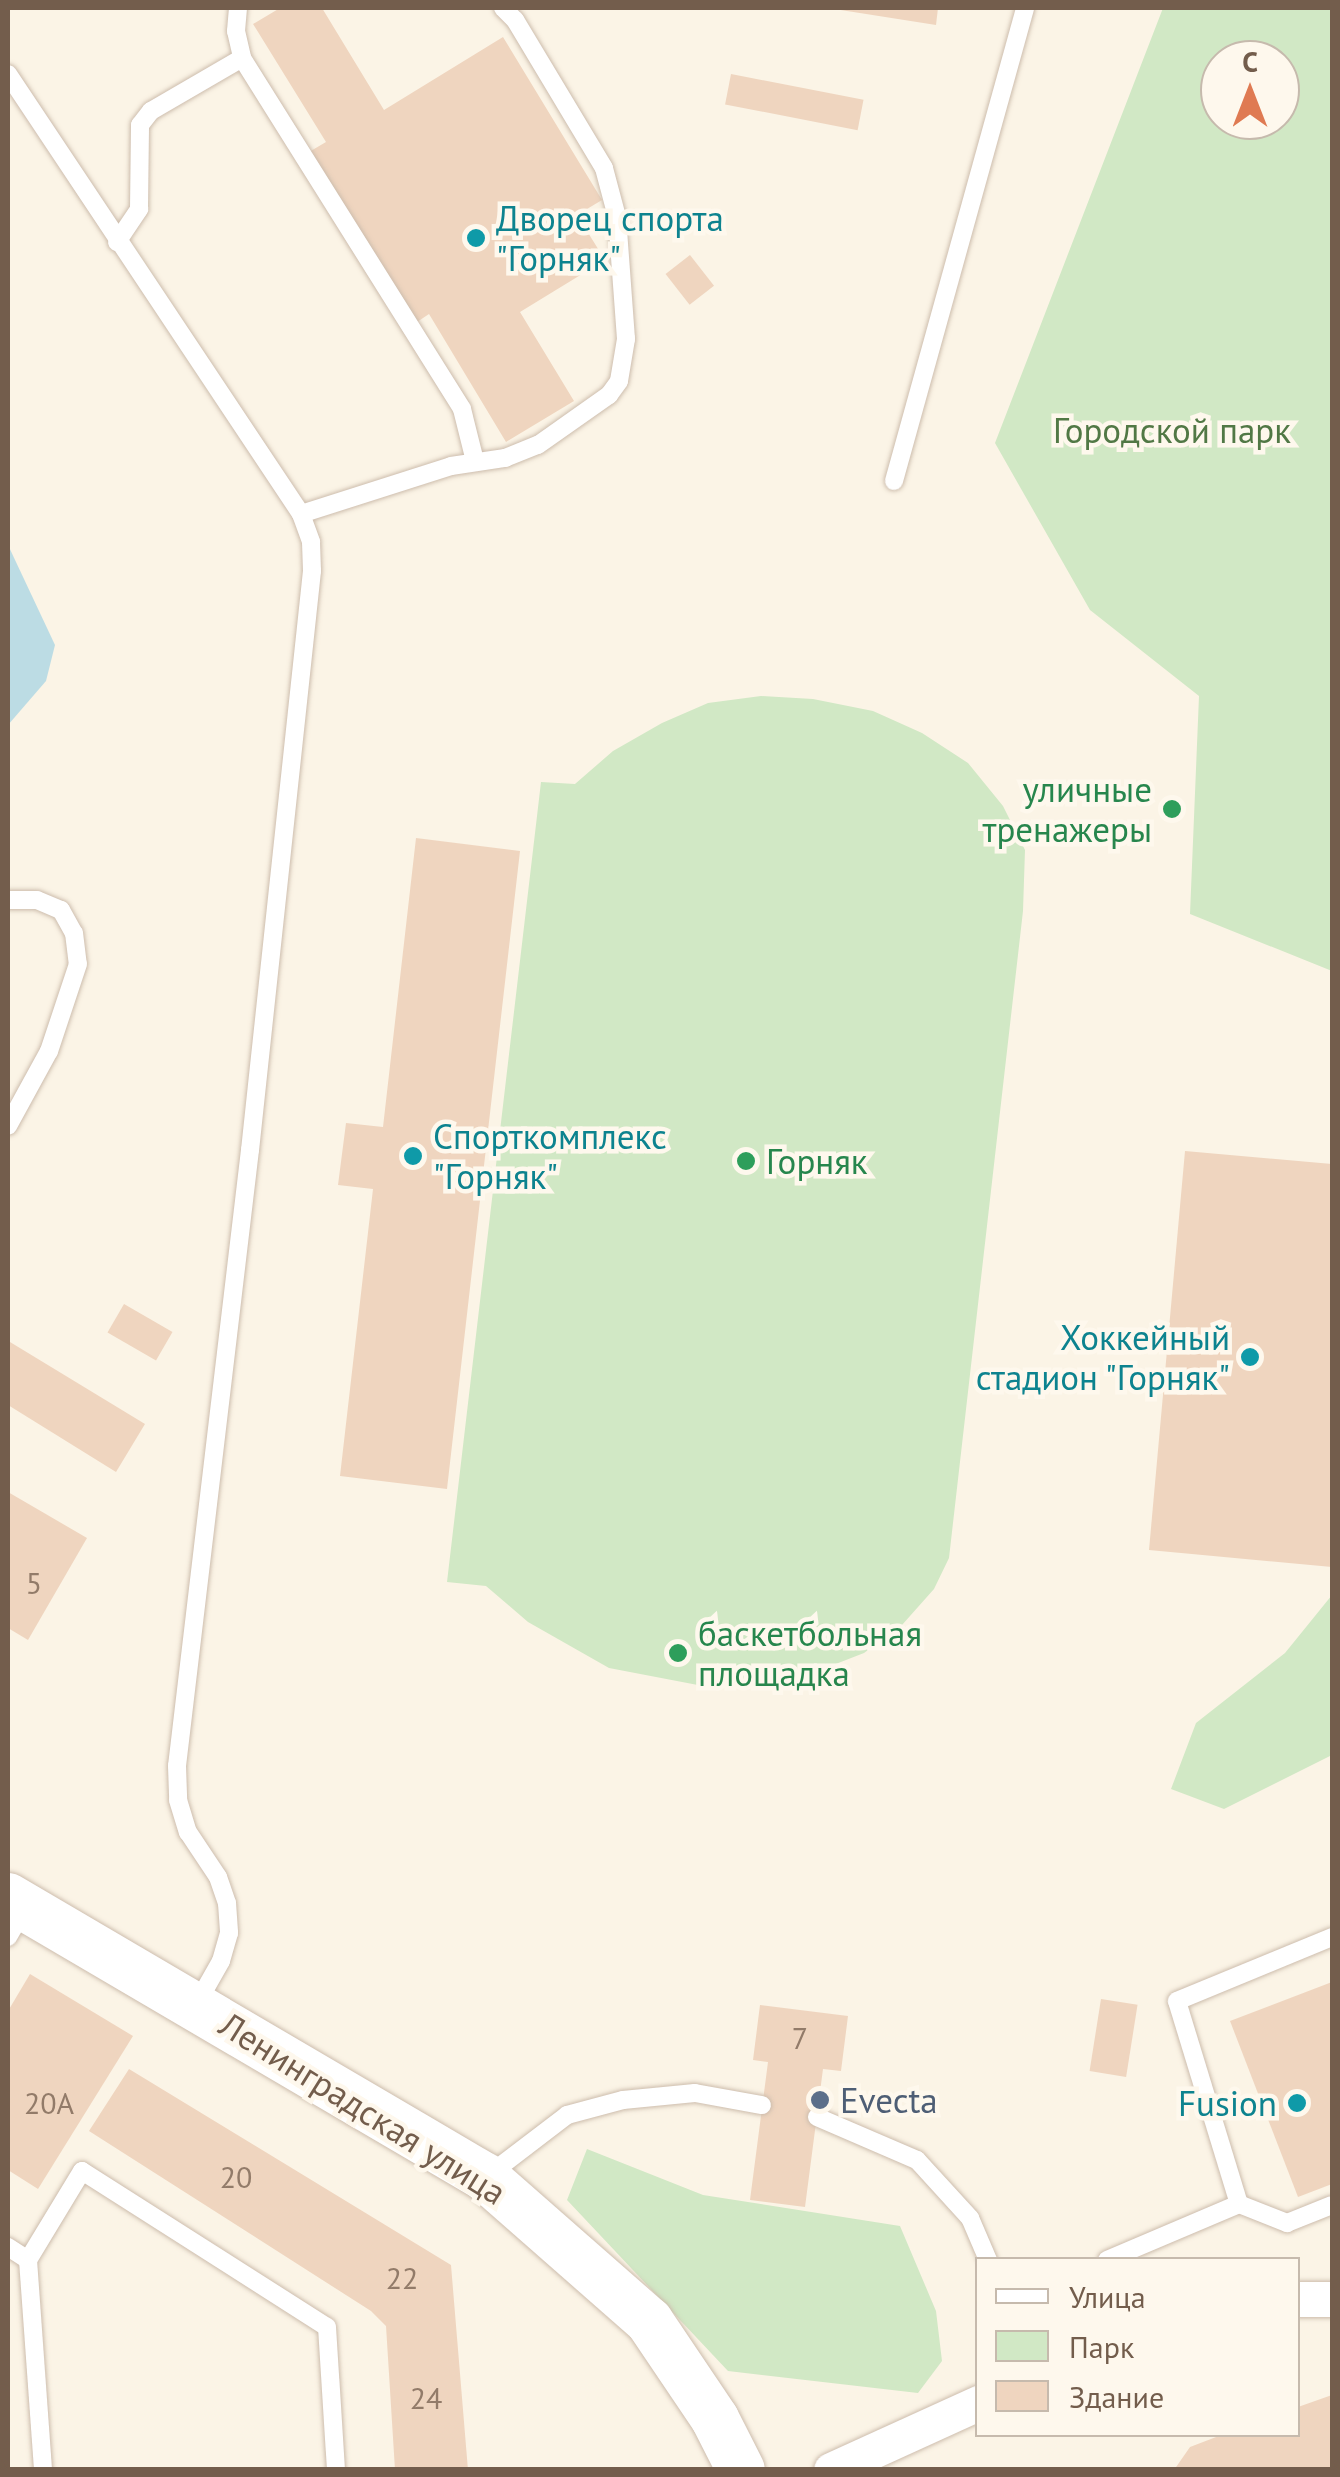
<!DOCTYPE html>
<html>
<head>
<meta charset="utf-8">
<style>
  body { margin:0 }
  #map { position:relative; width:1340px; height:2477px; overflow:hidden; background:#fbf4e6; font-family:"PT Sans",sans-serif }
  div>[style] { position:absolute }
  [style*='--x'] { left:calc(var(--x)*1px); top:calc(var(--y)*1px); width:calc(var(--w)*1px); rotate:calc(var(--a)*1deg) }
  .green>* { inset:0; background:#d1e8c5 }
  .water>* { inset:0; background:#bcdce4 }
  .building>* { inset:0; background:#efd5bf; transform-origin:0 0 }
  .roads { filter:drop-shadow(0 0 2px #cdbdad) drop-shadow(0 0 2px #cdbdad) }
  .lane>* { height:18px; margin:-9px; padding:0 9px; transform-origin:9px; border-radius:9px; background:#fff }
  .street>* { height:35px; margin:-17.5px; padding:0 17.5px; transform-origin:17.5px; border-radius:17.5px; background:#fff }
  .secondary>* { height:48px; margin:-24px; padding:0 24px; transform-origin:24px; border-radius:24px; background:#fff }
  .dots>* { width:28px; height:28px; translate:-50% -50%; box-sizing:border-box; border:5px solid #fef8ed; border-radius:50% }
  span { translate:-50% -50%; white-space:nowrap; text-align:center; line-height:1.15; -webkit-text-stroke:9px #fef8ed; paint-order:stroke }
  .number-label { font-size:30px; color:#927b69 }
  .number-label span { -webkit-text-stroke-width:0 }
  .culture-label { font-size:35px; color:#0d838f }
  .left { translate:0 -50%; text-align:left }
  .right { translate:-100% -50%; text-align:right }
  .park-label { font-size:35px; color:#517845 }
  .leisure-label { font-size:35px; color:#27864d }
  .service-label { font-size:35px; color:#4e5e75 }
  .street-label { font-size:35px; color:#735d4c }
  .frame { position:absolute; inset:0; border:10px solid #735d4c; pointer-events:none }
  .legend { position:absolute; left:975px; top:2257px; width:325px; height:180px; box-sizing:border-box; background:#fef8ed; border:2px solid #c6baad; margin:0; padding:12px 18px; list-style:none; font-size:30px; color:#735d4c }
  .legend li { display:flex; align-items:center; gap:20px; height:50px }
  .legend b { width:50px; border:2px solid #c6baad }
  .north { position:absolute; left:1200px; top:40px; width:100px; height:100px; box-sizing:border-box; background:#fef8ed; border:2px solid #c6baad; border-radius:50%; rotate:0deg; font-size:28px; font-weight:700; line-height:40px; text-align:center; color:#735d4c }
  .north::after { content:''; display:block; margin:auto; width:35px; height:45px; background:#df7a52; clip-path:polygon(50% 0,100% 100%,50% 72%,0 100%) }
</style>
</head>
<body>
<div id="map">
  <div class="green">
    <div style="clip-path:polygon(evenodd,1163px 8px,1332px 8px,1332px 971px,1190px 914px,1199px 696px,1090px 610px,995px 443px,1163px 8px,1220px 60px,1280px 60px,1280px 120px,1220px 120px,1220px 60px)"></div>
    <div style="clip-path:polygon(761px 696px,813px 699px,873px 711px,922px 733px,968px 763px,1003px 806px,1025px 850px,1023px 911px,949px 1558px,934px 1589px,902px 1625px,864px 1653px,792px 1681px,744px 1688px,703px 1686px,609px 1668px,528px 1622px,486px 1586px,447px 1582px,541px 782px,575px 784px,613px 751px,662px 723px,708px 703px)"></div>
    <div style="clip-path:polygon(1332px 1595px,1332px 1755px,1224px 1809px,1171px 1789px,1196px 1723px,1285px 1653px)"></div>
    <div style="clip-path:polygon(587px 2149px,703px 2195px,900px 2226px,936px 2311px,942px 2361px,918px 2393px,728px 2371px,567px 2200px)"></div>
  </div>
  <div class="water">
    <div style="clip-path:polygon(8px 545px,55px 645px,46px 681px,8px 725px)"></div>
  </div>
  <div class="building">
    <div style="clip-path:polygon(280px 8px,322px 8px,384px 110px,503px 37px,602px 200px,577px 215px,605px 260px,520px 312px,574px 401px,506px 442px,429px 314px,414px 324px,309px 152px,326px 142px,253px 24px)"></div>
    <div style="clip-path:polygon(828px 8px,938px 8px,936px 25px)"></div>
    <div style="left:731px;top:74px;width:135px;height:31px;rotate:11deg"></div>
    <div style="left:690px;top:255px;width:39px;height:31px;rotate:52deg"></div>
    <div style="clip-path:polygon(416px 838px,520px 851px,447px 1489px,340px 1476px,373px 1189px,338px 1185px,346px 1123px,383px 1127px)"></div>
    <div style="clip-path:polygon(1185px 1151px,1332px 1164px,1332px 1567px,1149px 1550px)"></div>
    <div style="left:124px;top:1304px;width:56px;height:33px;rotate:30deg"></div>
    <div style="clip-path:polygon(10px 1342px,145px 1424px,116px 1472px,8px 1405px)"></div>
    <div style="clip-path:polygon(8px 1492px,87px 1538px,28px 1640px,8px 1628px)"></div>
    <div style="clip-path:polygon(30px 1974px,133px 2036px,38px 2189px,8px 2170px,8px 2011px)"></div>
    <div style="clip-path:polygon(1332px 1982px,1332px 2184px,1298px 2197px,1230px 2021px)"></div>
    <div style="left:1101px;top:1999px;width:37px;height:73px;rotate:9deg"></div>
    <div style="clip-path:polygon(760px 2005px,848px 2016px,841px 2071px,823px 2069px,805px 2207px,750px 2200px,768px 2062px,753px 2060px)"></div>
    <div style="clip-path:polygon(129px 2069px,451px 2265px,468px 2470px,395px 2470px,386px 2326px,371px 2311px,89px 2131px)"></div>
    <div style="clip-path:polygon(1332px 2395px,1332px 2470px,1174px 2470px,1190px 2447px,1224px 2434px,1298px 2434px,1298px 2407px)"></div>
  </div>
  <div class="roads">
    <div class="lane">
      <div style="--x:238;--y:8;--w:23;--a:95"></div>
      <div style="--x:236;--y:31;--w:28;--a:77"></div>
      <div style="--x:242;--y:58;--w:414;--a:57.9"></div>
      <div style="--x:462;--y:409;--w:54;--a:76"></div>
      <div style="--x:8;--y:74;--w:529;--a:56.34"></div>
      <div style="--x:301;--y:514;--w:30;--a:70"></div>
      <div style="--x:311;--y:542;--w:29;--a:88"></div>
      <div style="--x:312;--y:571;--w:582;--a:96.11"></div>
      <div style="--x:250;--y:1150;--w:620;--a:96.76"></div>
      <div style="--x:177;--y:1766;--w:34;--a:88"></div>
      <div style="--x:178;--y:1800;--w:34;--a:73"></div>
      <div style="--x:188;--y:1832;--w:54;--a:56.3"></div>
      <div style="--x:218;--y:1877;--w:28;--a:71"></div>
      <div style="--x:227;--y:1903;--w:30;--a:86"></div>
      <div style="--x:229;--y:1933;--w:29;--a:106"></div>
      <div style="--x:221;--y:1961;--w:51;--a:119.6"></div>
      <div style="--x:117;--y:242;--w:40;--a:-56"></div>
      <div style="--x:139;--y:209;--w:84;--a:-89.3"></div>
      <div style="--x:140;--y:125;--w:18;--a:-52"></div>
      <div style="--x:151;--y:111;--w:105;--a:-30.2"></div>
      <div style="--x:894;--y:481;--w:491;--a:-74.5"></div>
      <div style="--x:301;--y:514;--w:157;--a:-17.7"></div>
      <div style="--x:451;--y:466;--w:55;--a:-8.4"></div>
      <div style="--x:505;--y:458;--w:35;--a:-22"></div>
      <div style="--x:538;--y:445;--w:87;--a:-35.2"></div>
      <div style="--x:609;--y:395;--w:17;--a:-54"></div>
      <div style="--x:619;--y:381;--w:43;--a:-80.5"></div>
      <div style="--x:626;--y:339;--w:122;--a:-94.2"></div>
      <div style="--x:617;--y:217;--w:51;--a:-104.9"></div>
      <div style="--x:604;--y:168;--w:173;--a:-121"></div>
      <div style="--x:515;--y:20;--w:17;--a:-135"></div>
      <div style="--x:8;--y:900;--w:29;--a:0"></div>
      <div style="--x:37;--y:900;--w:26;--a:23"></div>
      <div style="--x:61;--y:910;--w:26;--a:61"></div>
      <div style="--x:74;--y:933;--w:31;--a:83"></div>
      <div style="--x:78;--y:964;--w:92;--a:108.4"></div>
      <div style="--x:49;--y:1051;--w:85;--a:118.7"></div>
      <div style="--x:8;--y:1937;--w:34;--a:-60"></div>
      <div style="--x:817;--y:2117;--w:109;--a:23.3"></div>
      <div style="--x:917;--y:2160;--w:79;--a:47.6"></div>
      <div style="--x:970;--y:2218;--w:46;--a:66.8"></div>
      <div style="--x:486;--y:2177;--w:102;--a:-37.4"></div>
      <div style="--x:567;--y:2115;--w:58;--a:-15"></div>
      <div style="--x:623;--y:2100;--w:72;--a:-5.6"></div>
      <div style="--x:695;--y:2093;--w:68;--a:10.2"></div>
      <div style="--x:1239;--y:2204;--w:52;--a:21.6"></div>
      <div style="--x:1287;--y:2223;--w:48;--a:-21.8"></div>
      <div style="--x:8;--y:2247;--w:24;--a:33"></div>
      <div style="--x:28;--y:2260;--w:104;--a:-58.8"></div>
      <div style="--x:82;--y:2171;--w:290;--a:32.5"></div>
      <div style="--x:327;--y:2327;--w:143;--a:86.4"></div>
      <div style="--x:28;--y:2260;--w:211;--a:85.9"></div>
      <div style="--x:1107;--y:2260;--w:143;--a:-23"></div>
      <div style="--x:1239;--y:2204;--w:212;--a:-107"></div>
      <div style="--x:1177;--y:2001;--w:168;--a:-22.4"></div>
    </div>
    <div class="street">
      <div style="--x:1298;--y:2299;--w:34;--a:0"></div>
      <div style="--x:831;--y:2470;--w:162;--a:-24.5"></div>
    </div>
    <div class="secondary">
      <div style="--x:8;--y:1897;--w:553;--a:30.41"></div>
      <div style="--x:485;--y:2177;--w:218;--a:41.3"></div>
      <div style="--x:649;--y:2321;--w:118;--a:56"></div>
      <div style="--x:715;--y:2419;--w:57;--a:63"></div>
    </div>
  </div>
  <div class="dots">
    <div style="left:476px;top:238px;background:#0f9aa8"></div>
    <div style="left:1172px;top:809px;background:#2e9e5b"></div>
    <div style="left:413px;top:1156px;background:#0f9aa8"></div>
    <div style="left:746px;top:1161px;background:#2e9e5b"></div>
    <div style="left:1250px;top:1357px;background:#0f9aa8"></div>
    <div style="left:678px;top:1653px;background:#2e9e5b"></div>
    <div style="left:820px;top:2100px;background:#5c6f8a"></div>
    <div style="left:1297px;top:2103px;background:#0f9aa8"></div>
  </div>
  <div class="number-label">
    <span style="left:34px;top:1583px">5</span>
    <span style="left:800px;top:2038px">7</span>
    <span style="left:49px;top:2103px">20А</span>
    <span style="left:236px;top:2177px">20</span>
    <span style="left:402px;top:2278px">22</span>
    <span style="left:426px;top:2398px">24</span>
  </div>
  <div class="culture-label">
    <span class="left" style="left:496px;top:238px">Дворец спорта<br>"Горняк"</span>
    <span class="left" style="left:433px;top:1156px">Спорткомплекс<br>"Горняк"</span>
    <span class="right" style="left:1230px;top:1357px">Хоккейный<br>стадион "Горняк"</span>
    <span class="right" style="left:1277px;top:2103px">Fusion</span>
  </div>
  <div class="park-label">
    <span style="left:1172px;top:430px">Городской парк</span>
  </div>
  <div class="leisure-label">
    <span class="right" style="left:1152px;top:809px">уличные<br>тренажеры</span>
    <span class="left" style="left:766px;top:1161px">Горняк</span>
    <span class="left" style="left:698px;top:1653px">баскетбольная<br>площадка</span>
  </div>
  <div class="service-label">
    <span class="left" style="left:840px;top:2100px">Evecta</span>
  </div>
  <div class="street-label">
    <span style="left:363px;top:2108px;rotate:32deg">Ленинградская улица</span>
  </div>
  <div class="frame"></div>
  <ul class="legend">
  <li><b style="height:12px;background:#fff"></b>Улица</li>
  <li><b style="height:28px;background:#d1e8c5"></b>Парк</li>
  <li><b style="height:28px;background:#efd5bf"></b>Здание</li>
  </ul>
  <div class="north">С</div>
</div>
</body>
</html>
